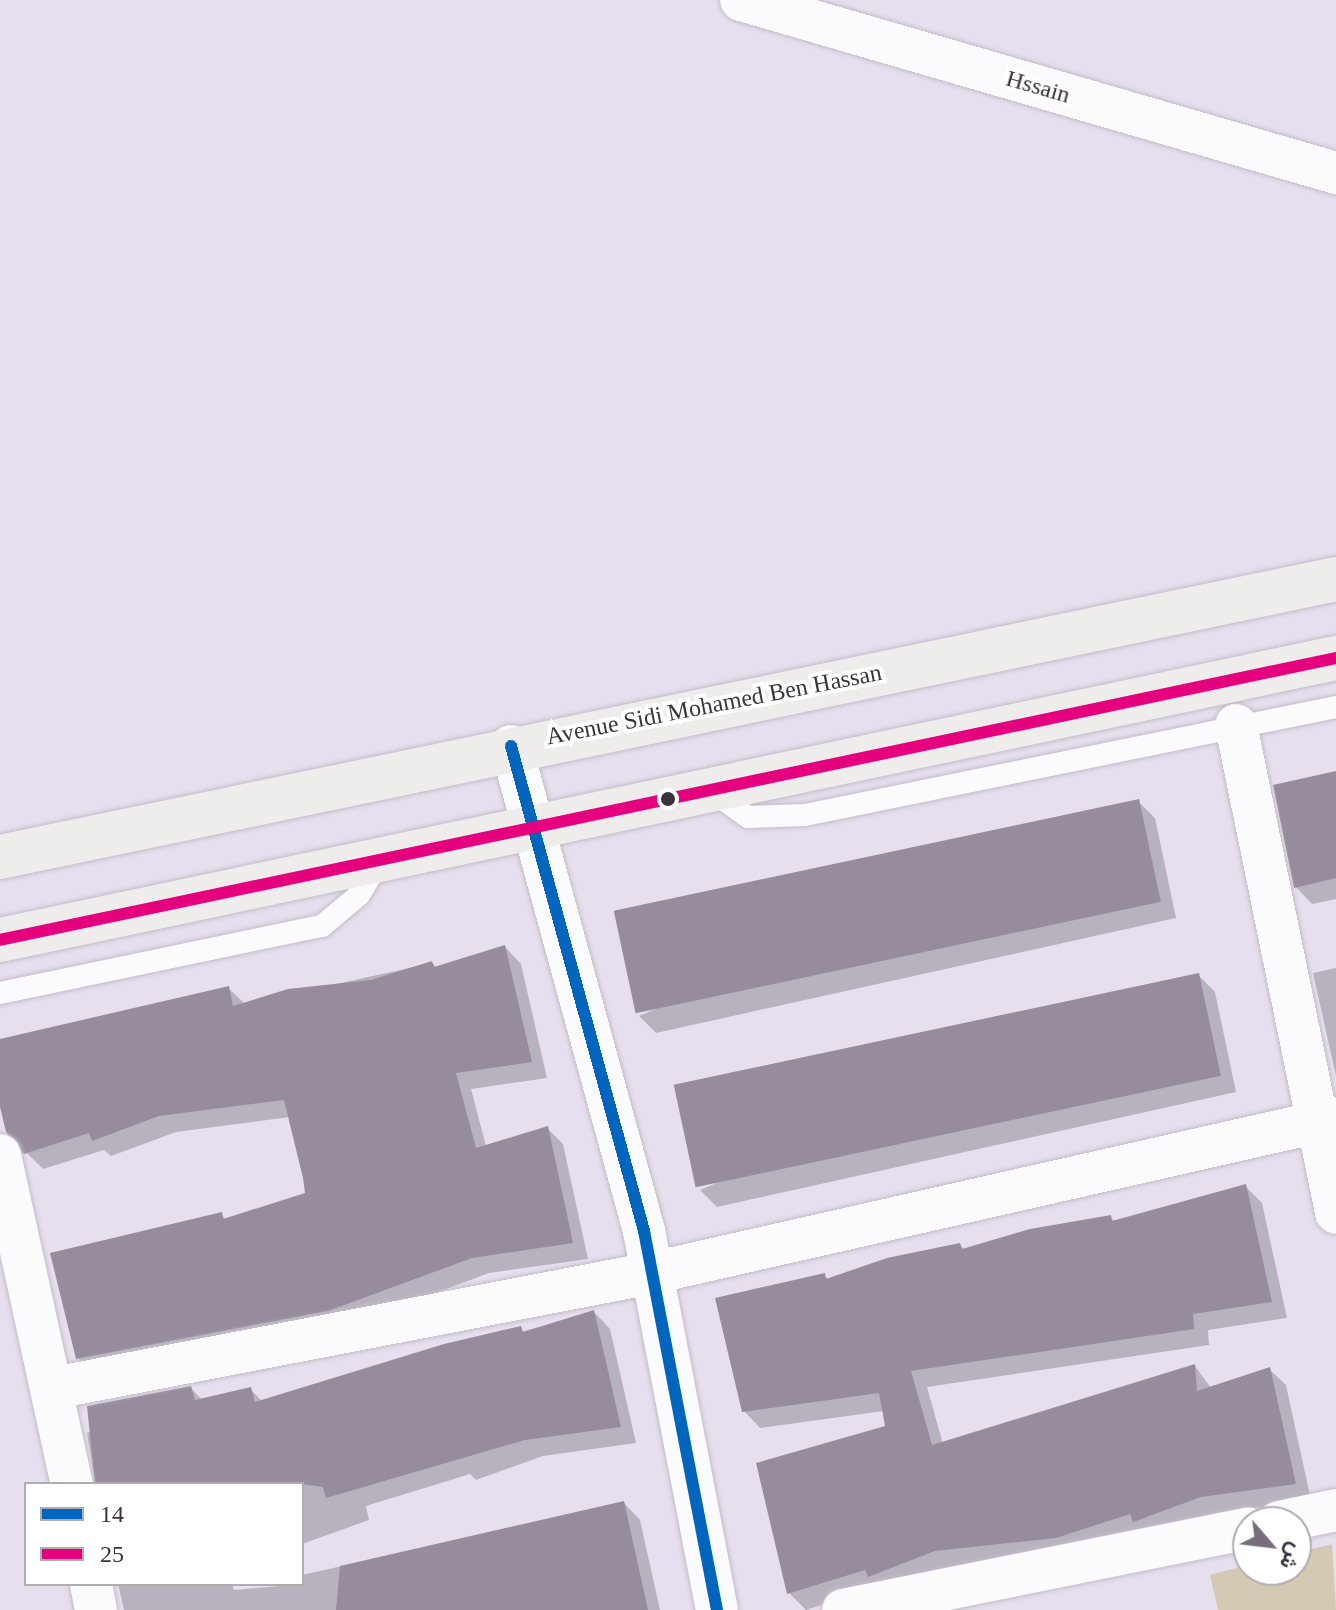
<!DOCTYPE html>
<html>
<head>
<meta charset="utf-8">
<style>
  body { margin:0 }
  #map { position:relative; width:1336px; height:1610px; overflow:hidden; background:#e7dfee; font-family:"Times New Roman",Vazirmatn,serif }
  div>[style] { position:absolute }
  [style*='--x'] { left:calc(var(--x)*1px); top:calc(var(--y)*1px); width:calc(var(--w)*1px); rotate:calc(var(--a)*1deg) }
  .green>* { inset:0; background:#d4c9b2 }
  .shadow>* { inset:0; background:#0003 }
  .building>* { inset:0; background:#968c9d; transform-origin:0 0 }
  .roads { filter:drop-shadow(0 0 2px #c3bcc8) drop-shadow(0 0 2px #c3bcc8) }
  .lane>* { height:22px; margin:-11px; padding:0 11px; transform-origin:11px; border-radius:11px; background:#fbfafc }
  .street>* { height:42px; margin:-21px; padding:0 21px; transform-origin:21px; border-radius:21px; background:#fbfafc }
  .secondary>* { height:44px; margin:-22px; padding:0 22px; transform-origin:22px; border-radius:22px; background:#efedec }
  .bus-1>* { height:12px; margin:-6px; padding:0 6px; transform-origin:6px; border-radius:6px; background:#0065bd }
  .bus-2>* { height:12px; margin:-6px; padding:0 6px; transform-origin:6px; border-radius:6px; background:#e5007d }
  .dots>* { width:22px; height:22px; translate:-50% -50%; box-sizing:border-box; border:4px solid #fff; border-radius:50% }
  span { translate:-50% -50%; white-space:nowrap; text-align:center; line-height:1.15; -webkit-text-stroke:8px #fff; paint-order:stroke }
  .street-label { font-size:24px; color:#39333d }
  .legend { position:absolute; left:24px; top:1482px; width:280px; height:104px; box-sizing:border-box; background:#fff; border:2px solid #b0adb1; margin:0; padding:10px 14px; list-style:none; font-size:24px; color:#39333d }
  .legend li { display:flex; align-items:center; gap:16px; height:40px }
  .legend b { width:40px; border:2px solid #b0adb1 }
  .north { position:absolute; left:1232px; top:1506px; width:80px; height:80px; box-sizing:border-box; background:#fff; border:2px solid #b0adb1; border-radius:50%; rotate:118deg; font-size:22px; font-weight:700; line-height:32px; text-align:center; color:#39333d }
  .north::after { content:''; display:block; margin:auto; width:28px; height:36px; background:#766f7b; clip-path:polygon(50% 0,100% 100%,50% 72%,0 100%) }
</style>
</head>
<body>
<div id="map">
  <div class="green">
    <div style="clip-path:polygon(1332px 1544px,1336px 1610px,1218px 1610px,1210px 1575px,1248px 1565px,1296px 1570px,1296px 1553px)"></div>
  </div>
  <div class="shadow">
    <div style="clip-path:polygon(1336px 773px,1336px 899px,1312px 904px,1296px 887px)"></div>
    <div style="clip-path:polygon(1139px 802px,1155px 818px,1176px 918px,656px 1033px,639px 1016px)"></div>
    <div style="clip-path:polygon(505px 947px,521px 964px,547px 1078px,471px 1089px,486px 1146px,547px 1128px,563px 1144px,588px 1259px,489px 1273px,345px 1327px,94px 1375px,78px 1358px,221px 1214px,226px 1220px,307px 1195px,290px 1117px,176px 1132px,111px 1156px,104px 1150px,43px 1169px,26px 1152px,0 1098px,0 1041px,228px 988px,245px 1004px,432px 963px,437px 968px)"></div>
    <div style="clip-path:polygon(1336px 968px,1336px 1076px,1313px 973px)"></div>
    <div style="clip-path:polygon(1199px 976px,1215px 992px,1236px 1092px,717px 1207px,700px 1190px)"></div>
    <div style="clip-path:polygon(1245px 1186px,1262px 1203px,1287px 1318px,1208px 1330px,1209px 1345px,927px 1387px,943px 1444px,1195px 1366px,1211px 1388px,1269px 1369px,1286px 1385px,1311px 1500px,1218px 1513px,879px 1586px,806px 1610px,789px 1593px,888px 1427px,884px 1411px,760px 1428px,744px 1411px,824px 1275px,829px 1280px,960px 1245px,965px 1250px,1110px 1217px,1116px 1222px)"></div>
    <div style="clip-path:polygon(594px 1312px,610px 1329px,636px 1443px,543px 1456px,476px 1480px,470px 1474px,366px 1506px,369px 1520px,302px 1544px,302px 1484px,95px 1484px,87px 1433px,191px 1388px,202px 1400px,250px 1389px,263px 1402px)"></div>
    <div style="clip-path:polygon(624px 1503px,640px 1520px,660px 1610px,124px 1610px,118px 1584px,232px 1584px,234px 1590px,302px 1584px,302px 1575px)"></div>
  </div>
  <div class="building">
    <div style="clip-path:polygon(1336px 771px,1336px 878px,1294px 888px,1273px 785px)"></div>
    <div style="left:1139px;top:799px;width:105px;height:537px;rotate:78deg"></div>
    <div style="clip-path:polygon(505px 945px,532px 1062px,456px 1073px,476px 1148px,548px 1126px,573px 1243px,472px 1258px,328px 1311px,76px 1359px,50px 1253px,222px 1212px,223px 1219px,305px 1193px,303px 1178px,284px 1100px,159px 1116px,92px 1141px,89px 1133px,24px 1154px,6px 1132px,0 1107px,0 1039px,229px 986px,233px 1006px,288px 989px,371px 980px,432px 961px,434px 967px)"></div>
    <div style="left:1199px;top:973px;width:105px;height:537px;rotate:78deg"></div>
    <div style="clip-path:polygon(1246px 1184px,1272px 1302px,1193px 1314px,1194px 1329px,911px 1371px,932px 1445px,1195px 1364px,1197px 1391px,1270px 1367px,1296px 1484px,1201px 1497px,1133px 1522px,1130px 1514px,1056px 1538px,935px 1551px,868px 1577px,865px 1570px,787px 1594px,756px 1463px,885px 1426px,879px 1393px,742px 1412px,715px 1298px,825px 1273px,826px 1279px,887px 1258px,960px 1243px,962px 1249px,1030px 1229px,1111px 1215px,1112px 1221px)"></div>
    <div style="clip-path:polygon(594px 1310px,621px 1427px,525px 1440px,326px 1498px,323px 1487px,302px 1484px,95px 1484px,87px 1406px,191px 1386px,195px 1400px,251px 1387px,255px 1402px,444px 1344px,521px 1326px,523px 1332px)"></div>
    <div style="clip-path:polygon(624px 1501px,648px 1610px,336px 1610px,340px 1566px)"></div>
  </div>
  <div class="roads">
    <div class="lane">
      <div style="--x:709;--y:789;--w:48;--a:35.7"></div>
      <div style="--x:748;--y:817;--w:57;--a:-2"></div>
      <div style="--x:805;--y:815;--w:542;--a:-11.5"></div>
      <div style="--x:0;--y:993;--w:329;--a:-11.8"></div>
      <div style="--x:322;--y:926;--w:48;--a:-40"></div>
      <div style="--x:359;--y:895;--w:42;--a:-58.6"></div>
    </div>
    <div class="street">
      <div style="--x:741;--y:0;--w:620;--a:16.21"></div>
      <div style="--x:1236;--y:725;--w:498;--a:78.4"></div>
      <div style="--x:511;--y:746;--w:503;--a:74.66"></div>
      <div style="--x:644;--y:1231;--w:386;--a:79.1"></div>
      <div style="--x:0;--y:1155;--w:337;--a:77.7"></div>
      <div style="--x:54;--y:1388;--w:609;--a:-10.89"></div>
      <div style="--x:652;--y:1273;--w:701;--a:-12.77"></div>
      <div style="--x:1279;--y:1522;--w:58;--a:-11.9"></div>
      <div style="--x:91;--y:1584;--w:26;--a:79"></div>
      <div style="--x:843;--y:1610;--w:413;--a:-11.4"></div>
    </div>
    <div class="secondary">
      <div style="--x:0;--y:857;--w:1365;--a:-11.75"></div>
      <div style="--x:0;--y:940;--w:1365;--a:-11.92"></div>
    </div>
  </div>
  <div class="bus-1">
    <div style="--x:511;--y:746;--w:503;--a:74.66"></div>
    <div style="--x:644;--y:1231;--w:386;--a:79.1"></div>
  </div>
  <div class="bus-2">
    <div style="--x:0;--y:940;--w:1365;--a:-11.92"></div>
  </div>
  <div class="dots">
    <div style="left:668px;top:799px;background:#39333d"></div>
  </div>
  <div class="street-label">
    <span style="left:1038px;top:87px;rotate:16deg">Hssain</span>
    <span style="left:714px;top:705px;rotate:-11deg">Avenue Sidi Mohamed Ben Hassan</span>
  </div>
  <ul class="legend">
  <li><b style="height:10px;background:#0065bd"></b>14</li>
  <li><b style="height:10px;background:#e5007d"></b>25</li>
  </ul>
  <div class="north">ش</div>
</div>
</body>
</html>
